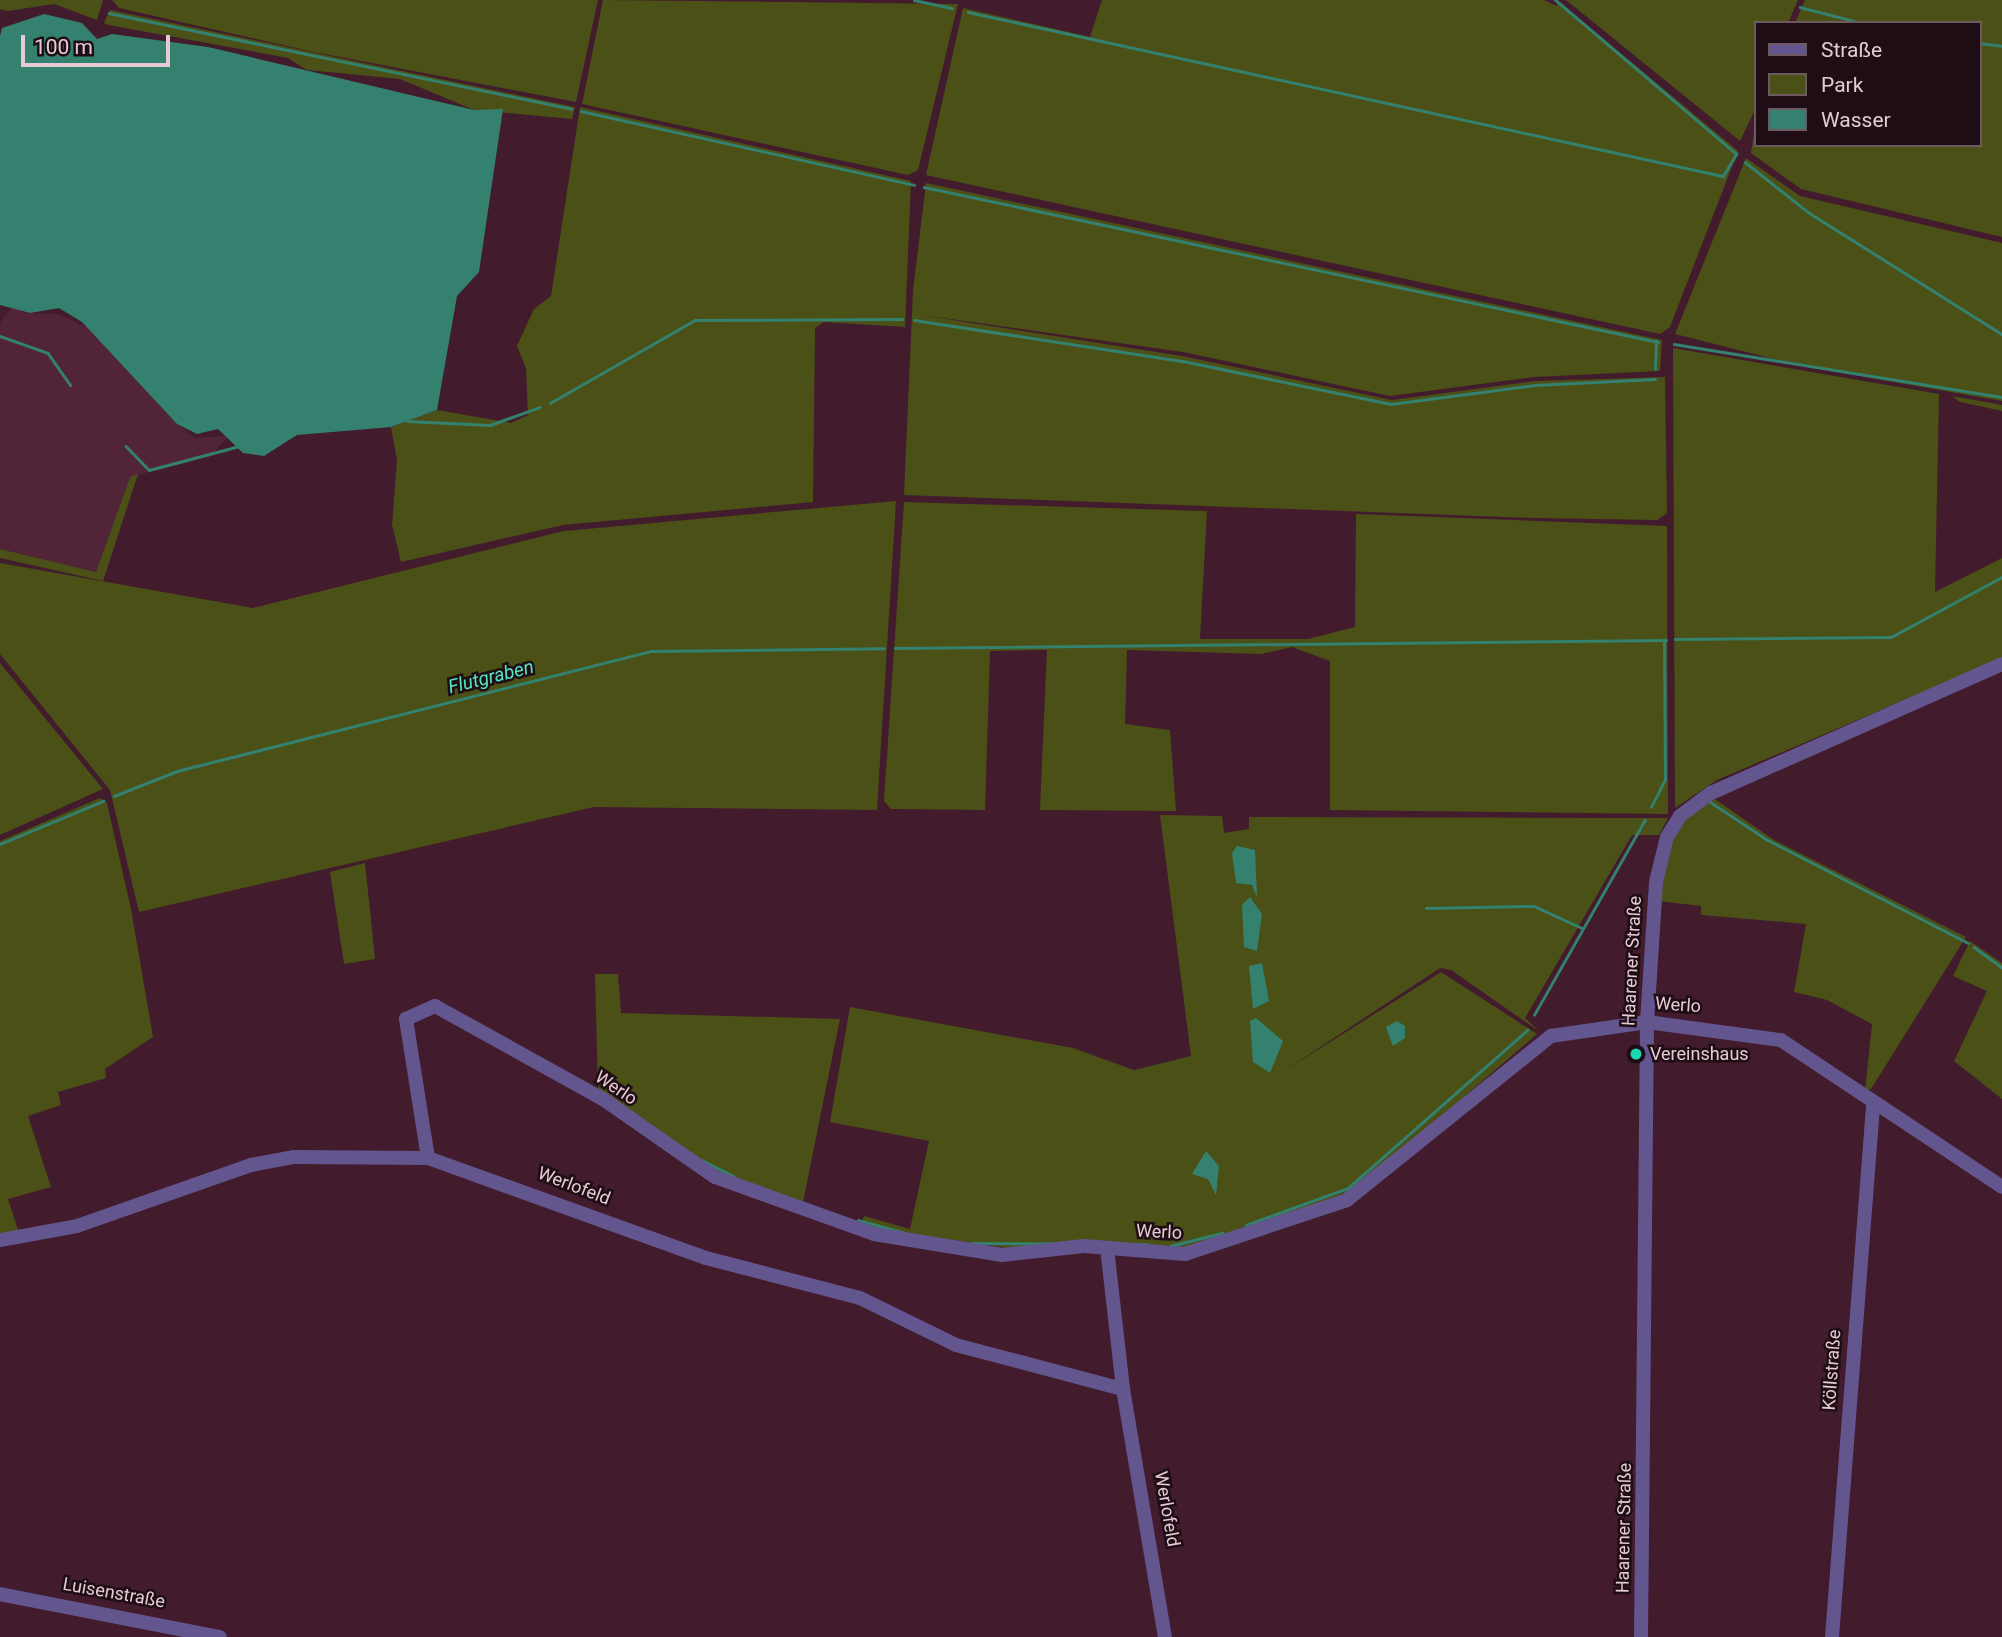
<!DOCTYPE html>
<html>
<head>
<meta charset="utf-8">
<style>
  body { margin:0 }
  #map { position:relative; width:2002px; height:1637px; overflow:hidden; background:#421b2d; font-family:Roboto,sans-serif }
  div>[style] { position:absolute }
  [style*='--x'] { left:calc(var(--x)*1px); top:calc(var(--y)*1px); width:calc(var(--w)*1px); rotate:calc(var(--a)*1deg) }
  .built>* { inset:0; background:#512438 }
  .green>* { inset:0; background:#4b5017 }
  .water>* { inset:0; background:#33816e }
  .stream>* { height:2.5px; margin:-1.25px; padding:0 1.25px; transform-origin:1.25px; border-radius:1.25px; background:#33816e }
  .minor>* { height:14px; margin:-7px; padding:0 7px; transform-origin:7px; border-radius:7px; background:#63558d }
  .dots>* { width:19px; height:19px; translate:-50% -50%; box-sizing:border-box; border:4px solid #1e0d14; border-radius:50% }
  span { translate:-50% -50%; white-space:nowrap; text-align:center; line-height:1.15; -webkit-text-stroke:5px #1e0d14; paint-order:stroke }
  .street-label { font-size:18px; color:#e5cad4 }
  .poi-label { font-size:18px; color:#e5cad4 }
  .left { translate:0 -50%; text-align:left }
  .water-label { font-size:19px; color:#53e6c3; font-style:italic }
  .legend { position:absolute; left:1754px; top:21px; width:228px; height:126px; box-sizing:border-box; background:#1e0d14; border:2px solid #6e5961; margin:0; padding:9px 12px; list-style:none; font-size:21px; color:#e5cad4 }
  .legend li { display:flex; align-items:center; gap:14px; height:35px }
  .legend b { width:35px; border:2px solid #6e5961 }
  .scale { position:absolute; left:21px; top:35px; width:149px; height:32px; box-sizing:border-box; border:4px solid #e5cad4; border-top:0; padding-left:9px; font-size:21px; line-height:24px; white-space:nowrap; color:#e5cad4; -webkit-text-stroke:5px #1e0d14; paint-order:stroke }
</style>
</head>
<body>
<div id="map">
  <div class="built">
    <div style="clip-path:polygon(13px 305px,25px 313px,58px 314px,88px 328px,177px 424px,195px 438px,228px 436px,210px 457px,130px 477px,96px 572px,0 549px,0 323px)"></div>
  </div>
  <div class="green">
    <div style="clip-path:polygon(0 0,103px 0,97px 20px,54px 4px,8px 11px,0 9px)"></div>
    <div style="clip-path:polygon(112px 0,598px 0,576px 102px,309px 51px,119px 8px)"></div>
    <div style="clip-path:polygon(603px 0,958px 4px,918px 170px,908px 175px,582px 104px)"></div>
    <div style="clip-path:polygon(1102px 0,1544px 0,1557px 6px,1557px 0,1738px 151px,1670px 327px,1660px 334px,926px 175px,963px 8px,1090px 37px)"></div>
    <div style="clip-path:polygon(1566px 0,1798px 0,1788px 23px,1755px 23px,1755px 110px,1740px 141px)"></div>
    <div style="clip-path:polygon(1805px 0,2002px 0,2002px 237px,1801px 189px,1751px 153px,1755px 126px,1755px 145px,1979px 145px,1979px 23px,1795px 23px)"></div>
    <div style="clip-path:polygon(110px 10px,575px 107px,572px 119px,474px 110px,400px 79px,307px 70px,288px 58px,109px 25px,104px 23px)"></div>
    <div style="clip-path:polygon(580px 107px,911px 181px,905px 327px,824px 322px,815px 328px,813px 502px,563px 525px,401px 562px,392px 525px,397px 460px,391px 427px,437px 410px,511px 423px,528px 415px,526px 368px,517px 346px,534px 309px,551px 296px)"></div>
    <div style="clip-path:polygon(1746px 158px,1800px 196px,2002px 243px,2002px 401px,1802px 366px,1675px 334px)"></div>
    <div style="clip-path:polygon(926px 183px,1662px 340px,1660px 371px,1534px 377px,1390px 396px,1183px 352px,915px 314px,1182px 356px,1392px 400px,1535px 381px,1665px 377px,1667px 513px,1657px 520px,1536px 518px,904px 495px,913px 291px)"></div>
    <div style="clip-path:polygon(1673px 348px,1939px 394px,1935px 592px,2002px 558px,2002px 658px,1717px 780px,1675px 808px)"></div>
    <div style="clip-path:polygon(1952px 396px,2002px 405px,2002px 411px,1960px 402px)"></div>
    <div style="clip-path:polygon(138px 474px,103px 581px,0 558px,0 549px,96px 572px,130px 477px)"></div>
    <div style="clip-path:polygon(896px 501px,877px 810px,594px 807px,139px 912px,110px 790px,0 654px,0 563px,253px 608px,564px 531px)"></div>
    <div style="clip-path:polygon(904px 502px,1207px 511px,1200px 639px,1308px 639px,1355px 627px,1356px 514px,1667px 526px,1668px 814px,1330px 810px,1330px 661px,1292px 647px,1261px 654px,1127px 650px,1125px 724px,1170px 730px,1176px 811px,1040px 810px,1047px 650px,990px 651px,985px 810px,891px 809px,884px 801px)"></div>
    <div style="clip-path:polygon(0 663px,103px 789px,0 835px)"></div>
    <div style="clip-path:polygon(1712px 797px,1774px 840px,1966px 937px,1871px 1089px,1865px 1090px,1872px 1024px,1827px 1000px,1794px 992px,1806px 924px,1701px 915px,1701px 906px,1658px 901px,1666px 852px,1681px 823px)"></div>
    <div style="clip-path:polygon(100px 798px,107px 803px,131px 909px,153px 1037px,105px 1069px,106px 1078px,58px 1092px,61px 1105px,28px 1116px,51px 1187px,8px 1199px,19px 1233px,0 1236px,0 841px)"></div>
    <div style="clip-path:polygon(1160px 815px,1222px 816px,1224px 833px,1249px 829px,1249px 817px,1668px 818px,1659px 835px,1632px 835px,1525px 1018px,1540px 1032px,1451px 970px,1440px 968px,1284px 1071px,1441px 972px,1537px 1034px,1350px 1195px,1199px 1248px,1019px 1250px,860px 1226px,864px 1216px,910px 1229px,929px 1141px,830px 1122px,850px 1007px,1073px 1048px,1134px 1070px,1191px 1056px)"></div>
    <div style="clip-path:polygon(365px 863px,375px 959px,344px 964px,330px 872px)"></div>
    <div style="clip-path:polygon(1970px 941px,2002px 963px,2002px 1099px,1954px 1061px,1987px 991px,1953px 976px)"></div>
    <div style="clip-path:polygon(595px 974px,618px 974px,621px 1013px,840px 1019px,803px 1202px,712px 1169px,598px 1090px)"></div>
  </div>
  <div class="water">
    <div style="clip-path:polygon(44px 14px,82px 23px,97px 39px,112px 34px,208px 47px,474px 110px,503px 109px,479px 272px,457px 296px,437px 410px,391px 427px,297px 435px,264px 456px,243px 453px,218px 429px,197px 434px,177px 424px,82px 322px,59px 308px,30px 313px,0 305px,0 36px,2px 28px)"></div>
    <div style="clip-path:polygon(1237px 846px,1255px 850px,1257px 897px,1252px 885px,1236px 883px,1232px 853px)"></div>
    <div style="clip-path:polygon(1250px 897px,1262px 914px,1257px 951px,1244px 947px,1242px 905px)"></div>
    <div style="clip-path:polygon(1262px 963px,1269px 1001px,1253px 1009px,1249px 966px)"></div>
    <div style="clip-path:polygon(1256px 1018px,1283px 1041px,1270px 1073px,1253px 1062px,1250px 1021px)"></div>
    <div style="clip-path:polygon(1397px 1021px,1405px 1026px,1405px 1038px,1393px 1046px,1386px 1027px)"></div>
    <div style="clip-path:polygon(1206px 1151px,1219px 1166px,1216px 1195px,1208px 1179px,1192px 1174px)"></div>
  </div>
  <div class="stream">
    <div style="--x:914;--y:0;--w:39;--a:12"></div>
    <div style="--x:1800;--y:7;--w:64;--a:14.5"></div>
    <div style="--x:968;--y:12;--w:773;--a:12.26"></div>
    <div style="--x:1723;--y:176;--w:26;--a:-59"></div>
    <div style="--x:1736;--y:154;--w:238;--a:-139.6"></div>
    <div style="--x:109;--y:13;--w:472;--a:11.7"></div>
    <div style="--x:1979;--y:43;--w:23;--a:7"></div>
    <div style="--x:581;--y:111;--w:341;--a:12.5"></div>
    <div style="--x:1745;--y:162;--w:80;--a:38.4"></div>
    <div style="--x:1808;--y:212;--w:229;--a:32.2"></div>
    <div style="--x:924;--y:187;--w:750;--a:11.92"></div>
    <div style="--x:914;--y:320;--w:272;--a:8.7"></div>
    <div style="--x:1183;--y:361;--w:212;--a:11.7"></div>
    <div style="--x:1391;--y:404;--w:145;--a:-7.5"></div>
    <div style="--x:1535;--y:385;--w:120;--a:-2.9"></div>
    <div style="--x:0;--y:336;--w:51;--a:19.5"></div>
    <div style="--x:48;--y:353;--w:39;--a:55"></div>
    <div style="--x:1674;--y:344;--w:332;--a:9.2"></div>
    <div style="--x:1655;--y:369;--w:28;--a:-88"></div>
    <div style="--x:550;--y:403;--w:167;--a:-29.8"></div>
    <div style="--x:695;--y:320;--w:207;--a:-0.3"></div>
    <div style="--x:407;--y:421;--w:83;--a:2.8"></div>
    <div style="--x:490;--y:425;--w:53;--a:-19.8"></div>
    <div style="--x:126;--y:446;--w:33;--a:46"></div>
    <div style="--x:149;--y:470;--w:93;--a:-14.9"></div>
    <div style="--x:1675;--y:639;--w:216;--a:-0.5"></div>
    <div style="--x:1891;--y:637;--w:126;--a:-28.4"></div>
    <div style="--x:895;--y:648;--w:771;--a:-0.59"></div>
    <div style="--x:114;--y:796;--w:68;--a:-21.6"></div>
    <div style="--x:177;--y:771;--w:490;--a:-14.2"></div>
    <div style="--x:652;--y:651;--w:232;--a:-0.7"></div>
    <div style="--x:1709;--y:801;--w:69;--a:33.7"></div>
    <div style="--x:1766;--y:839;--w:227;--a:27.2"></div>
    <div style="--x:1651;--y:807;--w:30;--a:-63"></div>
    <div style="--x:1665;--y:780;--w:140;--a:-90.4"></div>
    <div style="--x:0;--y:844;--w:112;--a:-22.7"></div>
    <div style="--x:1426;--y:908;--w:108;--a:-1.1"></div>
    <div style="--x:1534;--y:906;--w:53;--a:24.6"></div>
    <div style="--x:1974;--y:947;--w:34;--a:36"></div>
    <div style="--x:1534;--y:1015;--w:224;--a:-60.4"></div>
    <div style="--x:702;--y:1160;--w:35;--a:27"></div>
    <div style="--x:858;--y:1220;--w:46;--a:15.3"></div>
    <div style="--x:1246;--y:1225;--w:109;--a:-19.9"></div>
    <div style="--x:1348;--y:1188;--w:239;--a:-41.4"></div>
    <div style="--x:971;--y:1243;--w:175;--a:0.3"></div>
    <div style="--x:1170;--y:1246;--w:54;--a:-14"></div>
  </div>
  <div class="minor">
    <div style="--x:428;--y:1158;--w:141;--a:-99"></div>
    <div style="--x:406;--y:1019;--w:32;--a:-24"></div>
    <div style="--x:435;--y:1006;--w:192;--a:29"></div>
    <div style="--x:603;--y:1099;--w:136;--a:34.9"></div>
    <div style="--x:715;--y:1177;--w:169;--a:19.7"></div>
    <div style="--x:874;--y:1234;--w:130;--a:9.3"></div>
    <div style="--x:1002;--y:1255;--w:82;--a:-6.3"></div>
    <div style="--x:1084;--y:1246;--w:101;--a:4.5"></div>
    <div style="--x:1185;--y:1254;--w:171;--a:-18.4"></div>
    <div style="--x:1347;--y:1200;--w:262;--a:-38.8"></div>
    <div style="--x:1551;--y:1036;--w:97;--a:-8.3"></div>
    <div style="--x:1647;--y:1022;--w:135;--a:7.7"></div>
    <div style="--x:1781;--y:1040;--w:265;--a:33.6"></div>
    <div style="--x:0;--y:1240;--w:78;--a:-10.3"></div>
    <div style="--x:77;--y:1226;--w:184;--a:-19.3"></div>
    <div style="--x:251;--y:1165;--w:44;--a:-10.5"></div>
    <div style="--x:294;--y:1157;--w:134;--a:0.4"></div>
    <div style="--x:428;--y:1158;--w:295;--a:19.8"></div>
    <div style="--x:706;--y:1258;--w:159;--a:14.6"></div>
    <div style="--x:860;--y:1298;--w:107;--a:26.1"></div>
    <div style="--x:956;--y:1345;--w:173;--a:14.8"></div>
    <div style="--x:1123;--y:1389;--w:252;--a:80.4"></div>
    <div style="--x:1107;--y:1248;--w:142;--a:83.5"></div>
    <div style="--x:0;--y:1594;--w:224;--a:11.1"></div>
    <div style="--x:1641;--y:1637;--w:615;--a:-89.44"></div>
    <div style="--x:1647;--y:1022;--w:140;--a:-86.3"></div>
    <div style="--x:1656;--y:882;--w:46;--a:-76.3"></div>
    <div style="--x:1667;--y:837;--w:25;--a:-58"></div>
    <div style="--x:1680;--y:816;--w:39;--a:-37"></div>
    <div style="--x:1711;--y:793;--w:318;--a:-23.9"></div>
    <div style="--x:1832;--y:1637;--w:533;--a:-85.58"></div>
  </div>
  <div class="dots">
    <div style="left:1636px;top:1054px;background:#1ed5b0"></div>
  </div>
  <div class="street-label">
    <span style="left:1632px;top:961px;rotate:-87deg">Haarener Straße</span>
    <span style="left:1678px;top:1005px;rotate:4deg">Werlo</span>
    <span style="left:616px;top:1088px;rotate:34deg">Werlo</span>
    <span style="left:574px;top:1186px;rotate:21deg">Werlofeld</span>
    <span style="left:1159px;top:1232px;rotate:3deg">Werlo</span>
    <span style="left:1832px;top:1370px;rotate:-86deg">Köllstraße</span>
    <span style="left:1167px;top:1509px;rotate:80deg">Werlofeld</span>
    <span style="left:1624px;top:1528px;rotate:-89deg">Haarener Straße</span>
    <span style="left:114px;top:1593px;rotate:10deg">Luisenstraße</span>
  </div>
  <div class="poi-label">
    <span class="left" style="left:1650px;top:1054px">Vereinshaus</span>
  </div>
  <div class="water-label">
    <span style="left:491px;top:677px;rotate:-14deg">Flutgraben</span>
  </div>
  <ul class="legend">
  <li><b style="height:9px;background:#63558d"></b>Straße</li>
  <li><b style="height:19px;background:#4b5017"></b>Park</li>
  <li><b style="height:19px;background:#33816e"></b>Wasser</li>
  </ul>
  <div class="scale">100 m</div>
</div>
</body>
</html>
